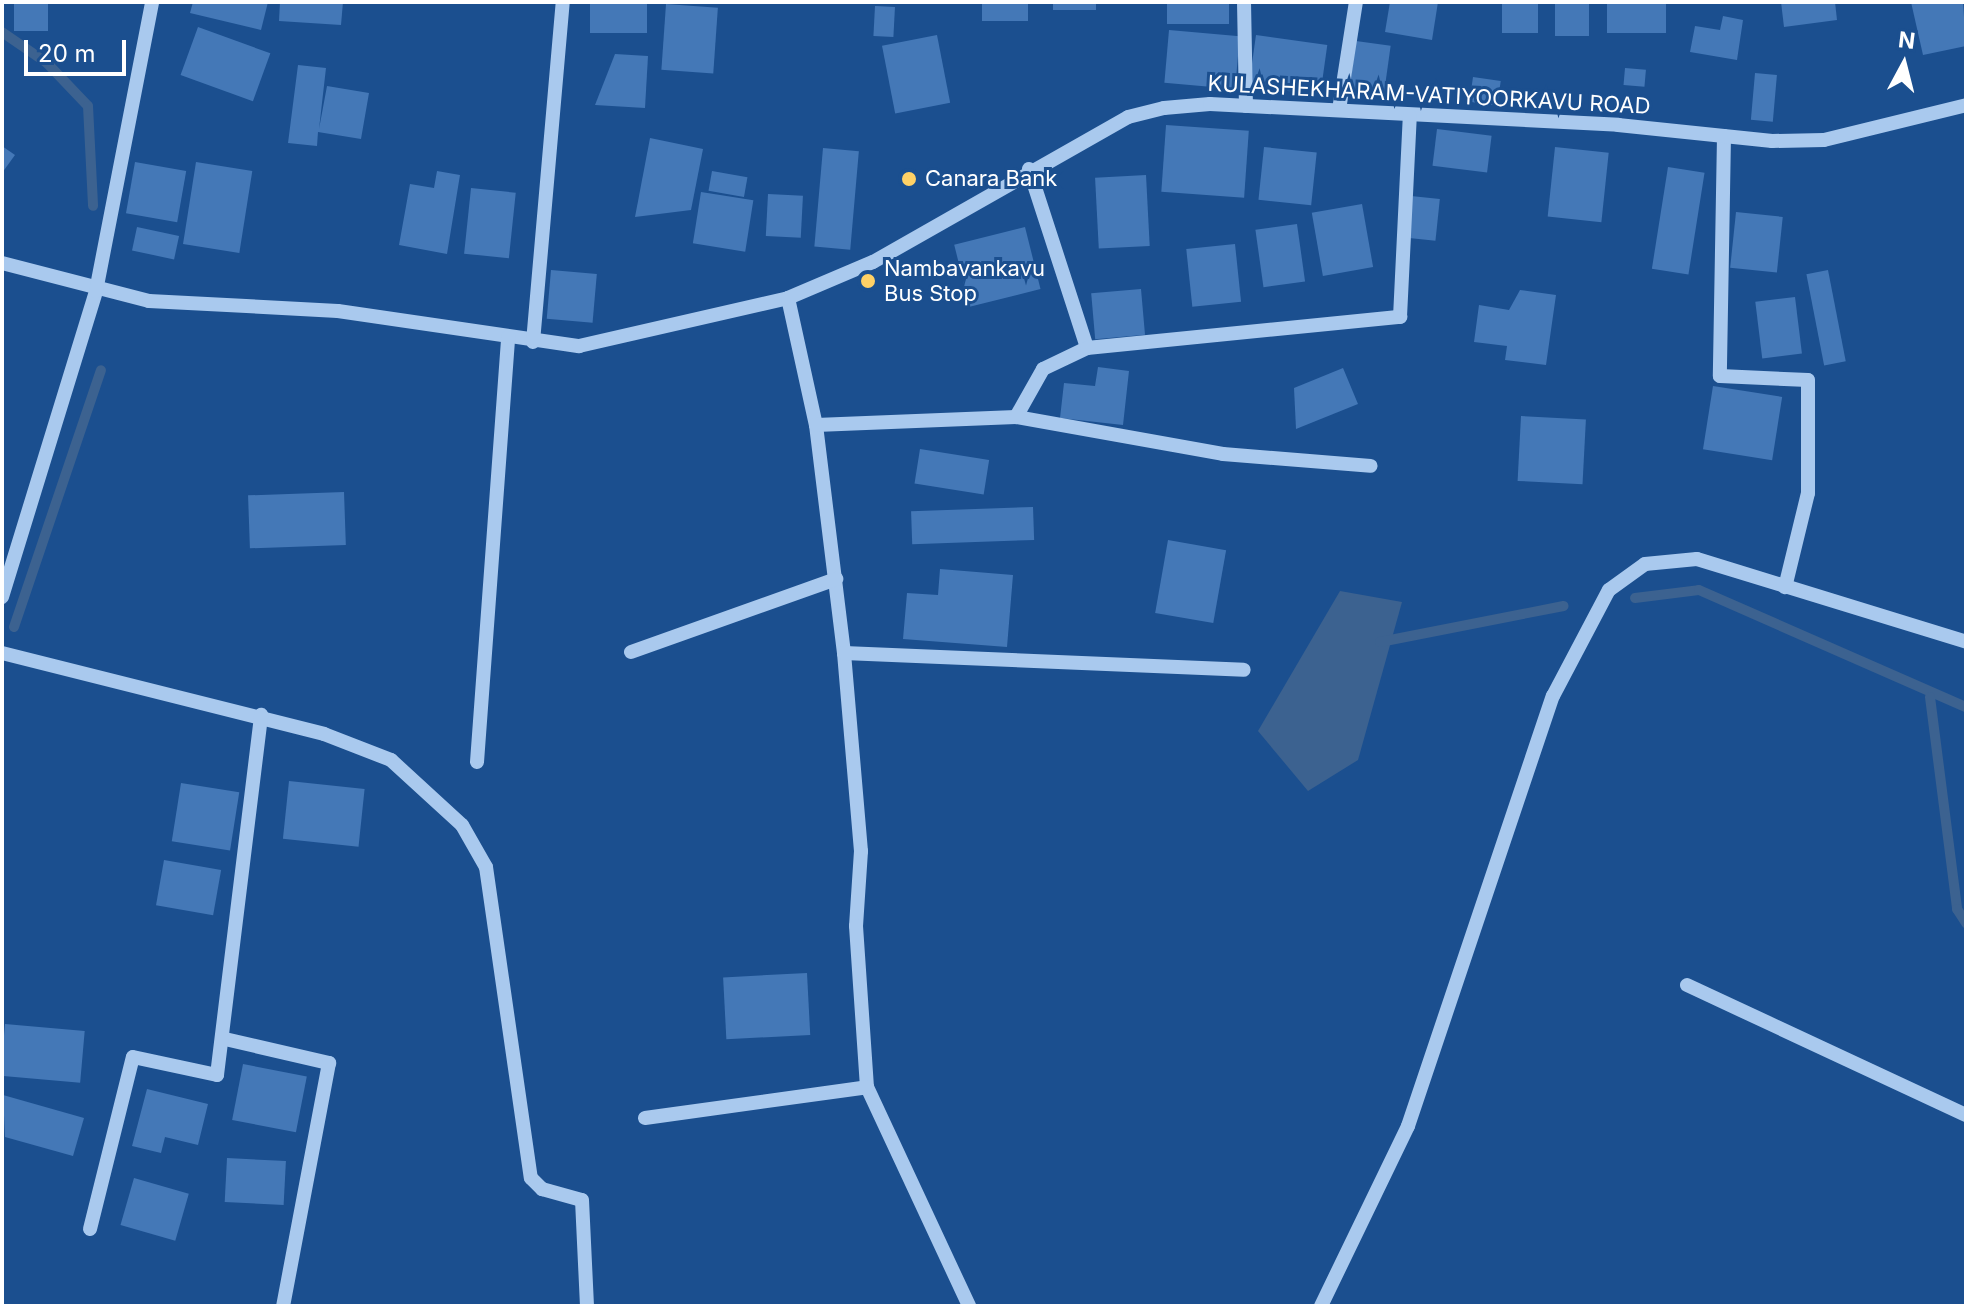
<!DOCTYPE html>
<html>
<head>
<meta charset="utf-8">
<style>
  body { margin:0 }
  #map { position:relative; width:1968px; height:1308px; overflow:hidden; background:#1b4f8f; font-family:Inter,sans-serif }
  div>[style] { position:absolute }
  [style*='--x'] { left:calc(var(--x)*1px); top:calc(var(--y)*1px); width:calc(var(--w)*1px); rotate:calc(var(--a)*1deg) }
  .water>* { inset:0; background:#3c6290 }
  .stream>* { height:10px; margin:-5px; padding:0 5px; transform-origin:5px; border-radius:5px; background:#3c6290 }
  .building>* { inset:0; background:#4478b7; transform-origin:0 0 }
  .minor>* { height:14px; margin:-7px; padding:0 7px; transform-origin:7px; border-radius:7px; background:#a9c9ee }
  .dots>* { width:22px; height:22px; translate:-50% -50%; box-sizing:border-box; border:4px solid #1b4f8f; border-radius:50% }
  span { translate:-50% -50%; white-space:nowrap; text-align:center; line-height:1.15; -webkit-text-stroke:6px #1b4f8f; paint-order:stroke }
  .street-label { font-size:22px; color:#fff }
  .poi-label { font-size:22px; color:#fff }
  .left { translate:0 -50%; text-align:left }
  .frame { position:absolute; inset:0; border:4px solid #fff; pointer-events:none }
  .north { position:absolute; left:1864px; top:24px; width:80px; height:80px; -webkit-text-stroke:6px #1b4f8f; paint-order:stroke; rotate:7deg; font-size:22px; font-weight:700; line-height:32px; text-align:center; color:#fff }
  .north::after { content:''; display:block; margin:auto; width:28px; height:36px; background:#fff; clip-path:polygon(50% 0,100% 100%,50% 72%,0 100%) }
  .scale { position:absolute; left:24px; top:40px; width:102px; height:36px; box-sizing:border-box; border:4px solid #fff; border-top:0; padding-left:10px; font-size:24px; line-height:28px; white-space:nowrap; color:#fff; -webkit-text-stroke:6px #1b4f8f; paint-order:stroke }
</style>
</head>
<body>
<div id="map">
  <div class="water">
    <div style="clip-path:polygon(1340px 591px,1402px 602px,1358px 760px,1308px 791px,1258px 731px)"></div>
  </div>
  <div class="stream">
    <div style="--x:2;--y:32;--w:55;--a:34.6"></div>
    <div style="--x:47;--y:63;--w:59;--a:46.4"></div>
    <div style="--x:88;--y:106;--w:100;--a:87.1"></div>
    <div style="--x:1635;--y:598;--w:64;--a:-7.1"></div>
    <div style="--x:1699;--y:590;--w:292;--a:23.7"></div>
    <div style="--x:14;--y:627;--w:271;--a:-71.3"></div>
    <div style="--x:1380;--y:642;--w:187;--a:-11.1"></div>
    <div style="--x:1930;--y:697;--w:214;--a:82.7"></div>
    <div style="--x:1957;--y:909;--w:17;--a:57"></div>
  </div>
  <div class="building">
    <div style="left:14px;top:2px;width:34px;height:29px"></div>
    <div style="clip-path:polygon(193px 2px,268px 2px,261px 30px,190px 13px)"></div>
    <div style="clip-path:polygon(280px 2px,343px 2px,341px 25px,279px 21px)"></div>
    <div style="left:590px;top:2px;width:57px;height:31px"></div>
    <div style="left:982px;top:2px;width:46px;height:19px"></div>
    <div style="left:1053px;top:2px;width:43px;height:8px"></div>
    <div style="left:1167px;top:2px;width:62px;height:22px"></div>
    <div style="clip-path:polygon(1390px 2px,1438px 2px,1432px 40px,1385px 32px)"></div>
    <div style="left:1502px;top:2px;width:36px;height:31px"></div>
    <div style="left:1555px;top:2px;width:34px;height:34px"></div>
    <div style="left:1607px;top:2px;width:59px;height:31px"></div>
    <div style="clip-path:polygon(1781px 2px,1835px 2px,1837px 20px,1784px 27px)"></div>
    <div style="clip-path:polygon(1911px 2px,1963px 2px,1966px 46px,1923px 55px)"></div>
    <div style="left:666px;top:4px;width:52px;height:66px;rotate:4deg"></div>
    <div style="left:875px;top:6px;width:20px;height:30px;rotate:3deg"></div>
    <div style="clip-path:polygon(1723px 16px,1743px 20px,1737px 60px,1690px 52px,1695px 26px,1720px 30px)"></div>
    <div style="left:198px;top:27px;width:77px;height:51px;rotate:20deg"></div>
    <div style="left:1169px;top:30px;width:71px;height:53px;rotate:5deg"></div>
    <div style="left:937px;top:35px;width:69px;height:56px;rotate:79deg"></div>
    <div style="left:1256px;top:35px;width:72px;height:51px;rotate:8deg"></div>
    <div style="left:1356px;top:41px;width:35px;height:48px;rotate:8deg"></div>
    <div style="clip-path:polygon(615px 54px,648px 56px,645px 108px,595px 105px)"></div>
    <div style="clip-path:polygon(298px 65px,326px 68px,319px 129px,327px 86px,369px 93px,361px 139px,318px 132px,317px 146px,288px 143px)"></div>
    <div style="left:1625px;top:68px;width:21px;height:17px;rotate:5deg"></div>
    <div style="left:1755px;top:73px;width:22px;height:47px;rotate:5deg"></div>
    <div style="left:1473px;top:77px;width:28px;height:25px;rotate:8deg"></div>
    <div style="left:1166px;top:125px;width:83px;height:67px;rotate:4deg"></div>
    <div style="left:1437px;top:129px;width:55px;height:37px;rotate:7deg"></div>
    <div style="clip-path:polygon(650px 138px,703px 149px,691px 210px,635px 217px)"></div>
    <div style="clip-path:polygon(2px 146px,15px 155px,2px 173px)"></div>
    <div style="left:1264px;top:147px;width:53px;height:53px;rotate:6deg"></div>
    <div style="left:1555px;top:147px;width:54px;height:70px;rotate:6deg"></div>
    <div style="left:823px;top:148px;width:36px;height:99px;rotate:5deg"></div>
    <div style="left:135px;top:162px;width:52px;height:52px;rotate:10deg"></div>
    <div style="left:196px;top:162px;width:57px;height:83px;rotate:9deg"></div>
    <div style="left:1668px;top:167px;width:37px;height:103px;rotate:9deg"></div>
    <div style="clip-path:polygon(437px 171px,460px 175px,447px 254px,399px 245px,410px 184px,434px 188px)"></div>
    <div style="left:712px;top:171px;width:36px;height:20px;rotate:10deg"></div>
    <div style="left:1146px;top:175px;width:71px;height:51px;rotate:87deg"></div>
    <div style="left:471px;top:188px;width:45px;height:66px;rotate:6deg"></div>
    <div style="left:701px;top:192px;width:53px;height:52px;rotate:9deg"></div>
    <div style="left:768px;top:194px;width:35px;height:42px;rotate:3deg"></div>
    <div style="left:1411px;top:196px;width:29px;height:42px;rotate:6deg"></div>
    <div style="left:1362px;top:204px;width:64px;height:51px;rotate:80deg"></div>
    <div style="left:1736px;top:212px;width:47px;height:56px;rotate:6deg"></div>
    <div style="left:1297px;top:224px;width:58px;height:42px;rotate:82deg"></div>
    <div style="left:137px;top:227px;width:43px;height:24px;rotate:12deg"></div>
    <div style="left:1025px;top:227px;width:64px;height:73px;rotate:76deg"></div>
    <div style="left:1235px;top:244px;width:58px;height:49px;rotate:84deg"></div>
    <div style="left:551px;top:270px;width:46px;height:49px;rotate:5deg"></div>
    <div style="left:1828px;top:270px;width:93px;height:22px;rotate:79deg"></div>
    <div style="left:1141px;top:289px;width:46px;height:50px;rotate:85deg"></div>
    <div style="clip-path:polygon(1520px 290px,1556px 295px,1546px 365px,1505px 360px,1507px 346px,1474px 342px,1479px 305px,1509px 310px)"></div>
    <div style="left:1795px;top:297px;width:57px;height:40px;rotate:83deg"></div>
    <div style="clip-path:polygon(1098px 367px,1129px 371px,1123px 425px,1060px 418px,1064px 383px,1095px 386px)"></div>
    <div style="clip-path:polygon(1343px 368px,1358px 404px,1296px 429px,1294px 388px)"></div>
    <div style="left:1713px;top:386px;width:70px;height:64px;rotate:9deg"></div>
    <div style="left:1521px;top:416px;width:65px;height:65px;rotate:3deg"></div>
    <div style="left:920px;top:449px;width:70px;height:35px;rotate:9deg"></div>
    <div style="left:344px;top:492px;width:53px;height:96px;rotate:88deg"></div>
    <div style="left:1033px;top:507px;width:33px;height:122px;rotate:88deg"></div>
    <div style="left:1168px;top:540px;width:59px;height:74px;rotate:10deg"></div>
    <div style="clip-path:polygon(940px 569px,1013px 575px,1007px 647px,903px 639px,907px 593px,938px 595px)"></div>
    <div style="left:289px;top:781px;width:76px;height:58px;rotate:6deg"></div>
    <div style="left:181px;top:783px;width:59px;height:59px;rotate:9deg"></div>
    <div style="left:164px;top:860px;width:58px;height:46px;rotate:10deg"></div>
    <div style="left:807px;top:973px;width:62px;height:84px;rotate:87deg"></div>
    <div style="left:5px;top:1024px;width:80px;height:52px;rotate:5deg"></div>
    <div style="left:243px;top:1064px;width:65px;height:57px;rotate:11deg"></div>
    <div style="clip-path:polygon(147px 1089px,208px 1104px,198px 1145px,165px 1137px,161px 1153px,132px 1146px)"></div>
    <div style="clip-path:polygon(3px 1095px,84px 1118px,73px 1156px,5px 1137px)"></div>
    <div style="left:227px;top:1158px;width:59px;height:44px;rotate:3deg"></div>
    <div style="left:134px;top:1178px;width:57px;height:49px;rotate:16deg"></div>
  </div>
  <div class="minor">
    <div style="--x:1244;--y:2;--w:104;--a:88.9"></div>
    <div style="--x:1339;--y:110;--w:109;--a:-81.1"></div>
    <div style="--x:1724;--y:136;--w:240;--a:91"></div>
    <div style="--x:1720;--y:376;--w:88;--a:2.6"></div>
    <div style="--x:1808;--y:380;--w:113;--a:90"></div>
    <div style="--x:1808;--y:493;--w:97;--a:103.7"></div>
    <div style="--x:1029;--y:169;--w:188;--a:72"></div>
    <div style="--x:2;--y:263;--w:152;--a:14.5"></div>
    <div style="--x:149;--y:301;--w:189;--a:3"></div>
    <div style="--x:338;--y:311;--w:244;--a:8.3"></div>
    <div style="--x:579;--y:346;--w:214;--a:-12.9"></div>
    <div style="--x:788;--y:298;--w:130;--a:77.6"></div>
    <div style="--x:816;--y:425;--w:230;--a:83"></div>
    <div style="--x:844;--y:653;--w:199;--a:85.1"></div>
    <div style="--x:861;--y:851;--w:75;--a:93.8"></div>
    <div style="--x:856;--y:926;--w:161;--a:86.1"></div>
    <div style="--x:867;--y:1087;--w:242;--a:65"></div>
    <div style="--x:788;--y:298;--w:92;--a:-23"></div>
    <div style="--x:873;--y:262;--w:293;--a:-29.6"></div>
    <div style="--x:1128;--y:117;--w:37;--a:-14"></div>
    <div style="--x:1164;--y:108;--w:46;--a:-5"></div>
    <div style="--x:1210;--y:104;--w:409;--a:2.9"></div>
    <div style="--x:1618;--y:125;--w:155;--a:5.9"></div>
    <div style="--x:1772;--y:141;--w:52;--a:-1.1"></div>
    <div style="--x:1824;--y:140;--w:146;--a:-13.8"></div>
    <div style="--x:533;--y:342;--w:341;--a:-85"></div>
    <div style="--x:1016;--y:417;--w:210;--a:10.1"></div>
    <div style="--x:1223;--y:454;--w:148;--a:4.6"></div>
    <div style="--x:816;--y:425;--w:200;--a:-2.3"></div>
    <div style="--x:1016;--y:417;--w:55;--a:-60.6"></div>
    <div style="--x:1043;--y:369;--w:49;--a:-25.5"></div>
    <div style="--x:1087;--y:348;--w:315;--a:-5.7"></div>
    <div style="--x:1400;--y:317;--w:201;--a:-87.2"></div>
    <div style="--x:2;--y:597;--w:320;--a:-72.9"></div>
    <div style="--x:96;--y:291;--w:294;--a:-79"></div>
    <div style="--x:631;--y:652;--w:218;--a:-19.6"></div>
    <div style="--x:2;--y:653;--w:332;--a:14.1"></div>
    <div style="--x:324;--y:734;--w:72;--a:21.2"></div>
    <div style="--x:391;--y:760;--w:96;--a:42.5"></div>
    <div style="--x:462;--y:825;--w:48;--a:60.3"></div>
    <div style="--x:486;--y:867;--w:314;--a:81.8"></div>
    <div style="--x:531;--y:1178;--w:16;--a:45"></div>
    <div style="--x:542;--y:1189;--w:41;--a:15.4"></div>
    <div style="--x:582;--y:1200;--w:106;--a:87.3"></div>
    <div style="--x:844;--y:653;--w:400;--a:2.4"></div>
    <div style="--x:477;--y:762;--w:426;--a:-85.8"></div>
    <div style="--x:1687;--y:985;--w:308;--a:25"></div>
    <div style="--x:225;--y:1039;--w:107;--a:13"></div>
    <div style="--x:329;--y:1063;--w:247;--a:100.7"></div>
    <div style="--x:645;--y:1118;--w:224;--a:-7.9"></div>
    <div style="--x:90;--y:1229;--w:177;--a:-76"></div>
    <div style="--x:133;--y:1057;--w:86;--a:12.1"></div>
    <div style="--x:217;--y:1075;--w:363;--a:-83"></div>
    <div style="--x:1321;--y:1306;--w:200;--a:-64.2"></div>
    <div style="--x:1408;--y:1126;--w:454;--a:-71.4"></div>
    <div style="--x:1553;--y:696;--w:120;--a:-62.2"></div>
    <div style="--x:1609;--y:590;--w:44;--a:-35.8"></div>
    <div style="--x:1645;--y:564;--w:52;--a:-5.5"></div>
    <div style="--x:1697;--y:559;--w:282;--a:17.1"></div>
  </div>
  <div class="dots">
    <div style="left:909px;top:179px;background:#ffd166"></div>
    <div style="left:868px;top:281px;background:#ffd166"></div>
  </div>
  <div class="street-label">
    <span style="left:1429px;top:95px;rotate:3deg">KULASHEKHARAM-VATIYOORKAVU ROAD</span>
  </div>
  <div class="poi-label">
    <span class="left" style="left:925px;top:179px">Canara Bank</span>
    <span class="left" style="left:884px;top:281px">Nambavankavu<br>Bus Stop</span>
  </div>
  <div class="frame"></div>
  <div class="north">N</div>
  <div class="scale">20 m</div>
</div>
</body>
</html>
